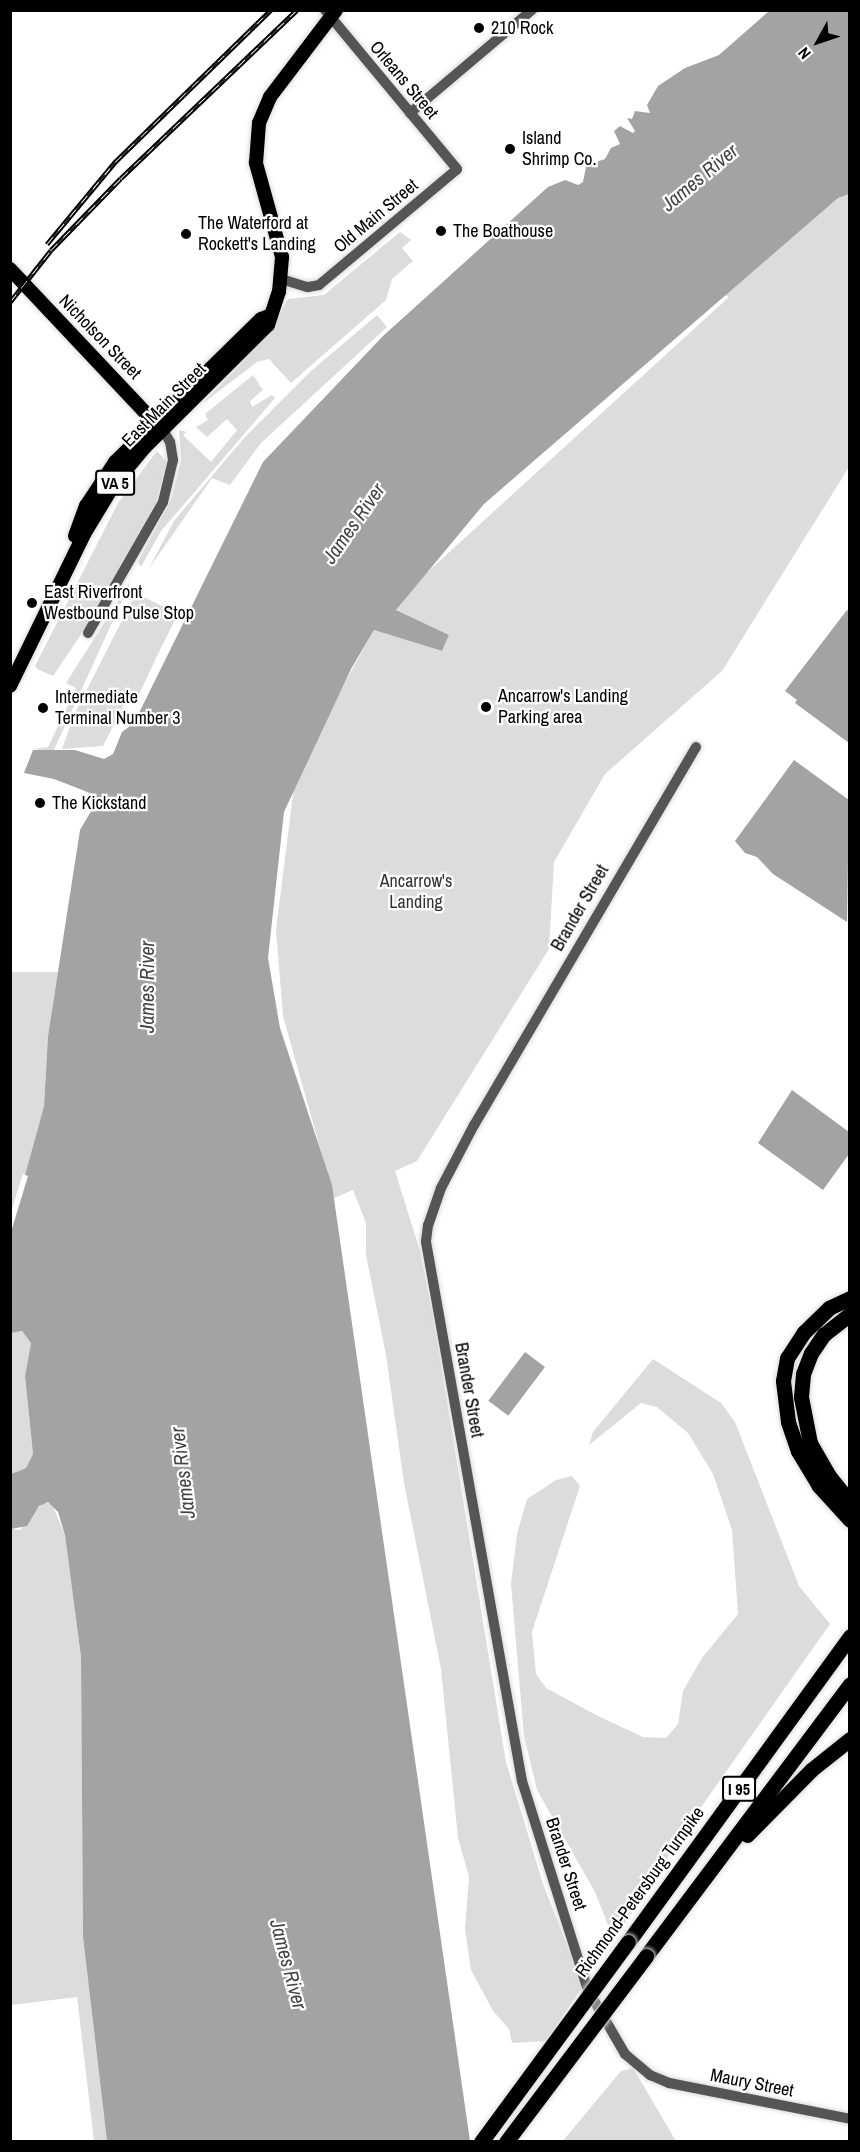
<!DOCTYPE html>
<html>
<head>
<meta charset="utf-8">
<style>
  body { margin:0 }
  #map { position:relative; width:860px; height:2152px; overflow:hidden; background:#fff; font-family:"Archivo Narrow",sans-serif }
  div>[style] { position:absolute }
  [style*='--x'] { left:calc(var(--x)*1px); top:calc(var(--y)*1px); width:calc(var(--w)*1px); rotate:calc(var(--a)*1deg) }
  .green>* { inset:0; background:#dcdcdc }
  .water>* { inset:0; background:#a3a3a3; transform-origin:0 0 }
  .pier>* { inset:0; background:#fff }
  .roads { filter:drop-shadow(0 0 2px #dbdbdb) drop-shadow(0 0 2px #dbdbdb) }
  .minor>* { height:10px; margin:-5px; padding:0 5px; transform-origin:5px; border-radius:5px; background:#555 }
  .major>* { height:14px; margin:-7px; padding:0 7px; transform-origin:7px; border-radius:7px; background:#000 }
  .highway>* { height:15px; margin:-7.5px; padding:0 7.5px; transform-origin:7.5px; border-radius:7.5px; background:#000 }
  .rail>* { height:5px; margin-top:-2.5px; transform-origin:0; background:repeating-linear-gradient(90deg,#fff 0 9px,#000 0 18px); box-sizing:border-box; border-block:2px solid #000 }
  .bridges { filter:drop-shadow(0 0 2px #dbdbdb) drop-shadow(0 0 2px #dbdbdb) }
  .highway-bridge>* { height:15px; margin:-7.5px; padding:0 7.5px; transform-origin:7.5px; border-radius:7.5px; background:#000 }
  .dots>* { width:16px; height:16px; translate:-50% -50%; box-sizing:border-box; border:3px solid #fff; border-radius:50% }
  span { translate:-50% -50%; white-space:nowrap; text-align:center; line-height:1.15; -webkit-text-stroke:4.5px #fff; paint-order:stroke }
  .shield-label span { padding:2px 4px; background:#fff; border:2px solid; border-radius:4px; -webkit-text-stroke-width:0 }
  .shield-label { font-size:16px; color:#000; font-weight:700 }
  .poi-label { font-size:18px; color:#000 }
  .left { translate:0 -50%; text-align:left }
  .street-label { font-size:18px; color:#000 }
  .park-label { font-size:18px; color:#333 }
  .water-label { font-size:20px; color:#444; font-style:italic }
  .frame { position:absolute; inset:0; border:12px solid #000; pointer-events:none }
  .north { position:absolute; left:788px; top:12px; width:60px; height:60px; -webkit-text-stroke:4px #fff; paint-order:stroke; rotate:230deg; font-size:16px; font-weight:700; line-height:24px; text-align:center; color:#000 }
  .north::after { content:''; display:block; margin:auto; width:21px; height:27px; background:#000; clip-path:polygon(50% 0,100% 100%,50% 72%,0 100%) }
</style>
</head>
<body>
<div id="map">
  <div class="green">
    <div style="clip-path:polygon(849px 194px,849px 467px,722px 671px,605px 774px,554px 862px,549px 949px,417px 1161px,395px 1171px,420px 1251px,433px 1316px,506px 1762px,543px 1884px,583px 1986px,546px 2041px,512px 2043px,509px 2029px,493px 2011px,471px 1970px,465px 1929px,469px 1877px,458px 1838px,441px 1669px,404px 1483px,386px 1355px,366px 1255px,366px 1223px,353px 1190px,334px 1198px,283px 1016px,276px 930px,296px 770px,374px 630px,442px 651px,449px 635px,396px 610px,422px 577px,729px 297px,725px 295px,838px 198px)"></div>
    <div style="clip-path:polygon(400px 232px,411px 240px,402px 248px,413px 261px,392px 279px,386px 300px,291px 383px,269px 359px,257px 362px,202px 404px,267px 336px,288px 299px,324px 295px)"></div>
    <div style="clip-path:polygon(377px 315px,387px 327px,261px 443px,230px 485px,212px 478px,148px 570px,174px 521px,244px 438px,311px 371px)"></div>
    <div style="clip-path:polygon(253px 375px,263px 390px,250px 401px,252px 407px,272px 395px,275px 398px,161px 531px,141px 567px,138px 562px,172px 497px,181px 460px,179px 430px,187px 432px,183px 435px,211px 462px,237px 430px,227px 419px,207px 437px,196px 427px,208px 420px,205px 414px)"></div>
    <div style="clip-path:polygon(157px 451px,167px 462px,155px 506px,105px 599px,53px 676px,39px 670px,35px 666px,118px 503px)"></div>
    <div style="clip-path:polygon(132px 579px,53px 752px,34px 749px,48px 747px,76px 688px,66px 683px)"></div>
    <div style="clip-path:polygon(141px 583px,138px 594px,178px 614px,159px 652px,134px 705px,126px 701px,103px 746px,62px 749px,75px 713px)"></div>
    <div style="clip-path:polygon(11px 972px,58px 972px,48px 1036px,44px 1106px,11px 1226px)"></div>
    <div style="clip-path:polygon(22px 1331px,31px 1343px,25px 1376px,33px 1454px,26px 1468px,11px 1474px,11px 1333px)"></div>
    <div style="clip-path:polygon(653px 1359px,721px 1403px,735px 1422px,799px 1586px,830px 1624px,687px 1827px,621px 1930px,612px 1935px,595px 1892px,537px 1790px,524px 1736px,511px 1584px,517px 1534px,527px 1499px,556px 1480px,572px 1476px,580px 1486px,532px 1632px,536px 1674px,546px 1688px,596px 1715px,643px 1737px,666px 1738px,678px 1724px,683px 1691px,702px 1658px,738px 1614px,732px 1530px,713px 1474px,688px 1433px,657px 1407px,641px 1403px,589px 1445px,593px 1432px)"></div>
    <div style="clip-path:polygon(43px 1502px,52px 1504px,65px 1535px,81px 1657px,83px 1937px,107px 2141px,94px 2141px,77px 1997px,11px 2005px,10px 1529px,20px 1530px)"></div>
    <div style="clip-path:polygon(633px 2068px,676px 2141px,562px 2142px,621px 2071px)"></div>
  </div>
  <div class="water">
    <div style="clip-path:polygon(769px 11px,849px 11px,849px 194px,838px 198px,484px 504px,396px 610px,449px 635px,442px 651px,374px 630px,351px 669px,284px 812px,268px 958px,280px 1028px,332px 1185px,470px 2141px,107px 2141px,83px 1937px,81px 1657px,65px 1535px,58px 1512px,48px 1502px,39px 1506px,27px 1526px,11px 1529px,11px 1474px,26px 1468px,33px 1454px,25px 1376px,31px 1343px,22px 1331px,11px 1333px,11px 1226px,44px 1106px,48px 1036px,80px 830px,97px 801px,95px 795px,54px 779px,24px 773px,33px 750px,75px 750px,104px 759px,113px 754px,122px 732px,134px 723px,263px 462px,383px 336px,548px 187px,565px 180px,578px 185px,583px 182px,588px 157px,596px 162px,605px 159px,611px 148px,620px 144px,614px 131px,620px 126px,633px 133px,635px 131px,627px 118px,632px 119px,635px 111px,650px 113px,647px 105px,658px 86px,685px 68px,719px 55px)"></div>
    <div style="clip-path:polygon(847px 610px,850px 612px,849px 743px,795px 703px,797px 700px,785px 691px)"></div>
    <div style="clip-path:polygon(794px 760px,849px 800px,847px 922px,773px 874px,757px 857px,745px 853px,735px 841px)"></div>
    <div style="clip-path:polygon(792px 1090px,849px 1132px,849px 1154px,823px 1190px,758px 1143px)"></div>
    <div style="left:525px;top:1352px;width:25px;height:61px;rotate:37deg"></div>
  </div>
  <div class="pier">
    <div style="clip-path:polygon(23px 1174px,28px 1176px,11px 1232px,10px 1215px)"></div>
  </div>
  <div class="roads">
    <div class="minor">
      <div style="--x:410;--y:113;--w:160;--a:-40.2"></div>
      <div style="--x:281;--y:279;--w:28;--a:17"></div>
      <div style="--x:308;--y:287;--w:11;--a:-10"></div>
      <div style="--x:319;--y:285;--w:180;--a:-40"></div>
      <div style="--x:457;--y:169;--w:207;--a:-129.7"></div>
      <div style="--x:88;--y:633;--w:151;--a:-60.2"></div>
      <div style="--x:163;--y:502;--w:43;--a:-76.6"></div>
      <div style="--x:173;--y:460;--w:18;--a:-99"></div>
      <div style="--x:170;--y:442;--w:14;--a:-120"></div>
      <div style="--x:696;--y:747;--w:438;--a:120.4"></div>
      <div style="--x:474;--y:1125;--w:71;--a:117.6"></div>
      <div style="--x:441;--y:1188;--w:39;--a:109"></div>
      <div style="--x:428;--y:1225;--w:17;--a:97"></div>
      <div style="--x:426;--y:1242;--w:547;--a:79.9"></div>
      <div style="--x:522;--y:1781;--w:219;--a:72.5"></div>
      <div style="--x:588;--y:1990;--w:74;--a:60"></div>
      <div style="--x:625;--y:2054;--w:33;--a:40"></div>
      <div style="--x:650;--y:2075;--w:21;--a:23"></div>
      <div style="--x:669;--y:2083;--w:185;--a:11.2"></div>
    </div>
    <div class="major">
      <div style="--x:10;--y:269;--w:220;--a:46.7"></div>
      <div style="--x:75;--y:536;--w:32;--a:-70"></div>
      <div style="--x:86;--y:506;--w:53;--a:-56.6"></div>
      <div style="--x:115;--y:462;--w:204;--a:-44.4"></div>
      <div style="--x:261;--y:319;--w:9;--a:-21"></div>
      <div style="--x:10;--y:686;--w:169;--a:-64"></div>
      <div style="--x:84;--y:534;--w:60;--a:-58.7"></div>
      <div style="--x:115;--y:483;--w:47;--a:-50.2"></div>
      <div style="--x:145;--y:447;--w:173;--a:-44.8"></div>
      <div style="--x:268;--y:325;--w:35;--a:-72"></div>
      <div style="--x:279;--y:292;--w:35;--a:-85"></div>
      <div style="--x:282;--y:257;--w:98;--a:-105.5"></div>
      <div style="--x:256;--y:163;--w:40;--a:-85.7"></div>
      <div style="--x:259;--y:123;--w:28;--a:-67"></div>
      <div style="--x:270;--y:97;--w:109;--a:-52.8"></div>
    </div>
    <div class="highway">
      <div style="--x:850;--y:1298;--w:23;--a:155"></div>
      <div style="--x:829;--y:1308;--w:35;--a:136"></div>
      <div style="--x:804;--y:1332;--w:31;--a:123"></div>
      <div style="--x:787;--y:1358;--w:23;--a:100"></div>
      <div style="--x:783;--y:1381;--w:41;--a:83"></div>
      <div style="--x:788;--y:1422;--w:31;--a:71"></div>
      <div style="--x:798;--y:1451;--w:41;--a:59"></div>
      <div style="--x:819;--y:1486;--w:46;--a:47.6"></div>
      <div style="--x:850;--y:1314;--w:33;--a:142"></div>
      <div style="--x:824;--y:1334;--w:23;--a:124"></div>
      <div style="--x:811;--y:1353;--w:22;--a:111"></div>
      <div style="--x:803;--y:1374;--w:23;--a:95"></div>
      <div style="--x:801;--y:1397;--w:47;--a:78.9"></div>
      <div style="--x:810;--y:1443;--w:38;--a:60"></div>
      <div style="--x:829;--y:1476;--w:33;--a:51"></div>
      <div style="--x:747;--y:1835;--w:91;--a:-45.4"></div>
      <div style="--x:811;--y:1770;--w:50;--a:-38.5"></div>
      <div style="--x:628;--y:1942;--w:378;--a:-54"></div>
      <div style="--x:646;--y:1956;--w:340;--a:-53.1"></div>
    </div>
  </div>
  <div class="rail">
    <div style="--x:47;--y:244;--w:107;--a:-50.3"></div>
    <div style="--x:115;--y:162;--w:218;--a:-44.3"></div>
    <div style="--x:10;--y:302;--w:66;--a:-51.7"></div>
    <div style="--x:51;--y:250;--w:100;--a:-45.8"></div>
    <div style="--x:121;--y:178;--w:243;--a:-43.7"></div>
  </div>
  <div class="bridges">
    <div class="highway-bridge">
      <div style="--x:481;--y:2142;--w:248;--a:-53.7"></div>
      <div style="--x:506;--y:2142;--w:233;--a:-53"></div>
    </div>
  </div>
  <div class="dots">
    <div style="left:479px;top:28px;background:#000"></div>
    <div style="left:510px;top:149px;background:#000"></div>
    <div style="left:441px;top:231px;background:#000"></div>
    <div style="left:186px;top:234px;background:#000"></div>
    <div style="left:32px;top:603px;background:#000"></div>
    <div style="left:486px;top:707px;background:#000"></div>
    <div style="left:43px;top:708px;background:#000"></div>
    <div style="left:40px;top:803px;background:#000"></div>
  </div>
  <div class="shield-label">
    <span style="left:115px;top:483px">VA 5</span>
    <span style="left:739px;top:1789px">I 95</span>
  </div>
  <div class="poi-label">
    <span class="left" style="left:491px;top:28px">210 Rock</span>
    <span class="left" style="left:522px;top:149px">Island<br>Shrimp Co.</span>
    <span class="left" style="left:198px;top:234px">The Waterford at<br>Rockett's Landing</span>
    <span class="left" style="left:453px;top:231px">The Boathouse</span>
    <span class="left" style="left:44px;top:603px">East Riverfront<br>Westbound Pulse Stop</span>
    <span class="left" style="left:498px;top:707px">Ancarrow's Landing<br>Parking area</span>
    <span class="left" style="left:55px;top:708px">Intermediate<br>Terminal Number 3</span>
    <span class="left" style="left:52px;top:803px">The Kickstand</span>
  </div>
  <div class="street-label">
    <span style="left:404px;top:80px;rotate:50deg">Orleans Street</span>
    <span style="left:376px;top:216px;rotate:-40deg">Old Main Street</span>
    <span style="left:100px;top:337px;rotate:46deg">Nicholson Street</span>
    <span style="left:164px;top:405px;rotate:-45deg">East Main Street</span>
    <span style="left:580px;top:908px;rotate:-60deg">Brander Street</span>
    <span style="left:469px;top:1390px;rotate:80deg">Brander Street</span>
    <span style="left:566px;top:1864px;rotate:72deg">Brander Street</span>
    <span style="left:640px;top:1892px;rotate:-54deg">Richmond-Petersburg Turnpike</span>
    <span style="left:752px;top:2083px;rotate:11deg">Maury Street</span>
  </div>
  <div class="park-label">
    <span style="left:416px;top:892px">Ancarrow's<br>Landing</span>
  </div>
  <div class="water-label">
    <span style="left:699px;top:177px;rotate:-40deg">James River</span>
    <span style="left:353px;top:523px;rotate:-55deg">James River</span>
    <span style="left:146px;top:987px;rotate:-90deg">James River</span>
    <span style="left:182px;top:1473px;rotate:-97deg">James River</span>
    <span style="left:289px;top:1964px;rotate:75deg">James River</span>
  </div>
  <div class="frame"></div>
  <div class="north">N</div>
</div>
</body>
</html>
